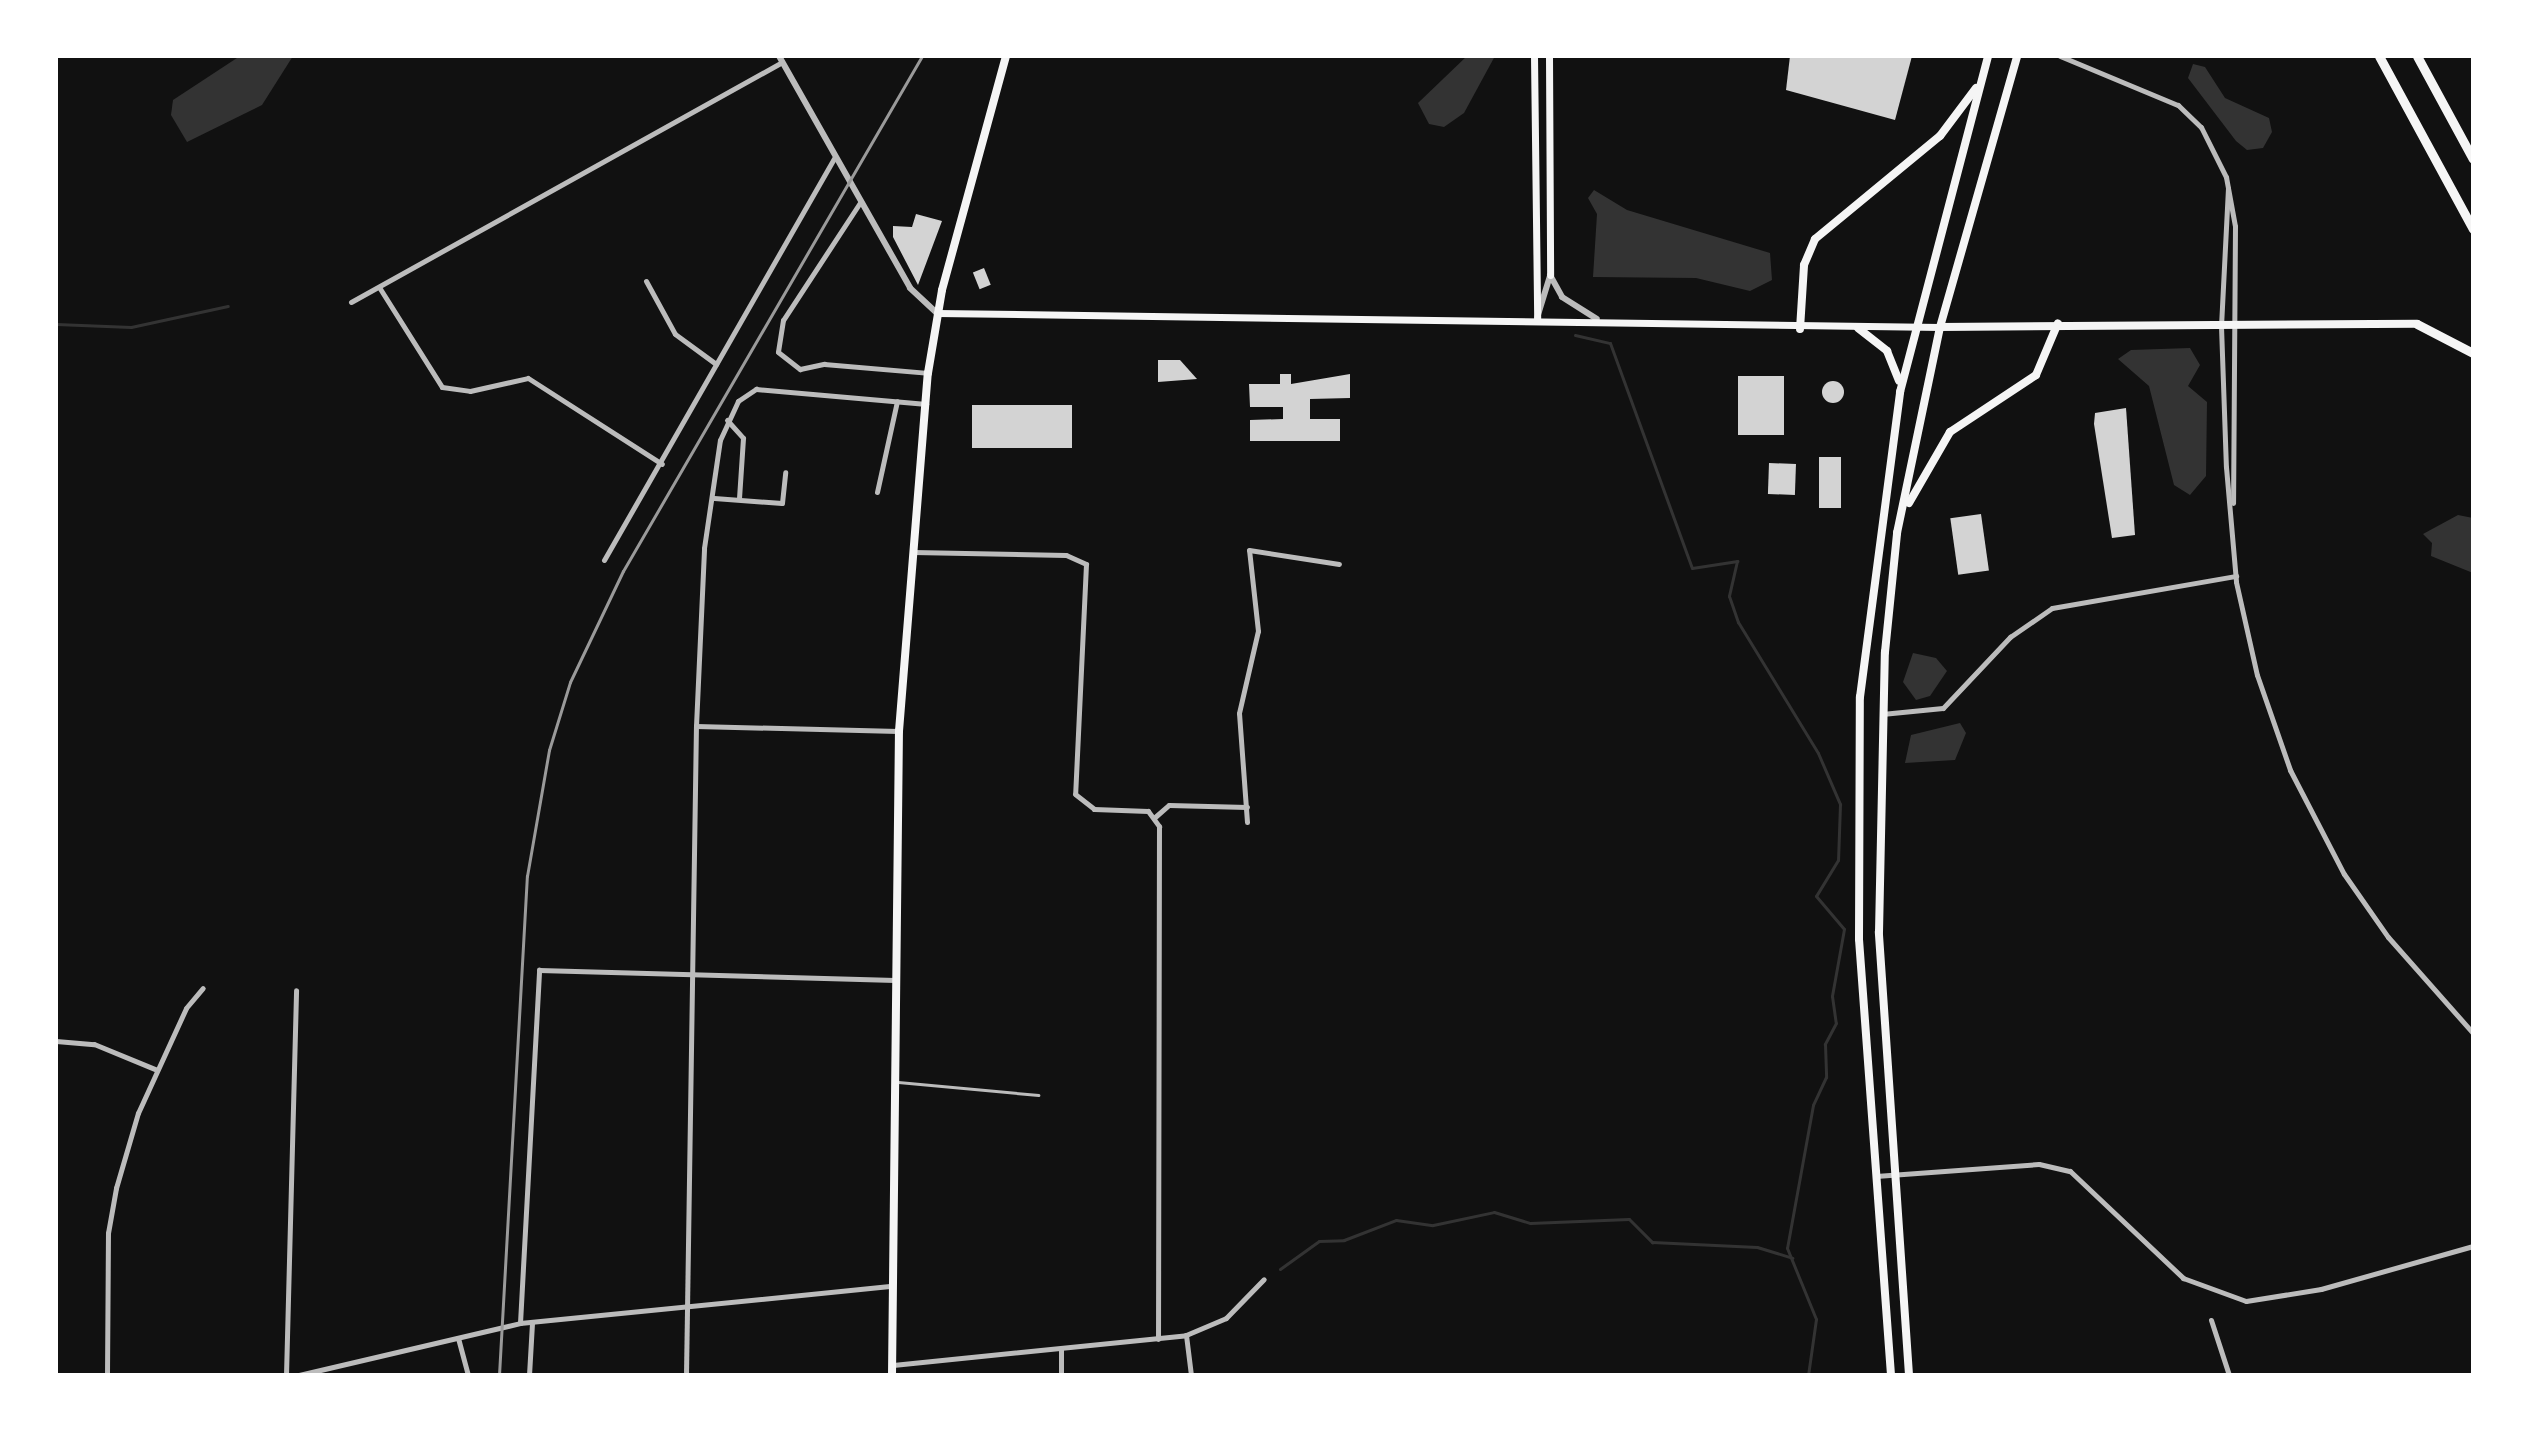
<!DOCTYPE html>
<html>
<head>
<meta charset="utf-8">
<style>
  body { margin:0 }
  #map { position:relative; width:2529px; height:1431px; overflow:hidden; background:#111; font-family:"Varela Round",sans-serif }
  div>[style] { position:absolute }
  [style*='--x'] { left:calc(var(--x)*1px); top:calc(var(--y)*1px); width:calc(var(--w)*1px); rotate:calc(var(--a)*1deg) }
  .water>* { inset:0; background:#333 }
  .stream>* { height:3px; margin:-1.5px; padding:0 1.5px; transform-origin:1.5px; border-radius:1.5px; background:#333 }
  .building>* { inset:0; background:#d3d3d3; transform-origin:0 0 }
  .round { border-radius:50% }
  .service>* { height:3px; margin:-1.5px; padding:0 1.5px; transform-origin:1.5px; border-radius:1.5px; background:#bcbcbc }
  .minor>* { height:5px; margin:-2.5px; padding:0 2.5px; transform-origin:2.5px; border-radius:2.5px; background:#bcbcbc }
  .tertiary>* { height:6px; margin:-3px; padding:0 3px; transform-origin:3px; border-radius:3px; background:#bcbcbc }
  .secondary>* { height:7px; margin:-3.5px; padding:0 3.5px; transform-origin:3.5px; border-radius:3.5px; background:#f5f5f5 }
  .primary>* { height:8px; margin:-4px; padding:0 4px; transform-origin:4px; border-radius:4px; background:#f5f5f5 }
  .trunk>* { height:8px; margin:-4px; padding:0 4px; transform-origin:4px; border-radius:4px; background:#f5f5f5 }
  .motorway>* { height:9px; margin:-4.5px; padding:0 4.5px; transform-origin:4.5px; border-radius:4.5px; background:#f5f5f5 }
  .rail>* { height:3px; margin:-1.5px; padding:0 1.5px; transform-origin:1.5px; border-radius:1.5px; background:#9a9a9a }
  span { translate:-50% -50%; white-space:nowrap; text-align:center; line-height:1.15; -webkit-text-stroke:7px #fff; paint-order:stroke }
  .frame { position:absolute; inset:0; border:58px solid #fff; pointer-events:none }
</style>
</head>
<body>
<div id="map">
  <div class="water">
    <div style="clip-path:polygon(240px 56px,293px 56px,262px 105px,187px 142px,171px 115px,173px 100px)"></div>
    <div style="clip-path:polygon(1467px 56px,1495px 56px,1464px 113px,1444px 127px,1429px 124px,1418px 103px)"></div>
    <div style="clip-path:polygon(2193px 64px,2205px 67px,2225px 98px,2269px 118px,2272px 132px,2263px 148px,2247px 150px,2236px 141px,2188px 78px)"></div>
    <div style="clip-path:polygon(1594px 190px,1627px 210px,1770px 253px,1772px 280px,1750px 291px,1696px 278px,1593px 277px,1597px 214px,1588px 198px)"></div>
    <div style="clip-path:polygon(2190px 348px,2200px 365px,2188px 386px,2207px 402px,2206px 476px,2190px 495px,2174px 485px,2149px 386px,2118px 359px,2131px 350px)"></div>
    <div style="clip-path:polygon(2458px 515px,2473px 518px,2473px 573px,2431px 556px,2432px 543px,2423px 534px)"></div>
    <div style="clip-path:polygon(1913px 653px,1936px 658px,1947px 671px,1930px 696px,1916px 700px,1903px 682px)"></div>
    <div style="clip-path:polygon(1960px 723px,1966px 733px,1955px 760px,1905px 763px,1911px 735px)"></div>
  </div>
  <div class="stream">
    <div style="--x:56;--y:324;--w:75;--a:2.3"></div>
    <div style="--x:131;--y:327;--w:99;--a:-12.2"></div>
    <div style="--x:1575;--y:335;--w:36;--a:13"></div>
    <div style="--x:1610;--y:343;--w:239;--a:70"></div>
    <div style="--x:1692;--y:568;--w:46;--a:-8.8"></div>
    <div style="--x:1737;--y:561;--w:36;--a:103"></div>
    <div style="--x:1729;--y:596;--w:28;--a:71"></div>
    <div style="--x:1738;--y:622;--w:153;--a:58.6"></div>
    <div style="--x:1818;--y:753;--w:56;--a:66.7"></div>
    <div style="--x:1840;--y:804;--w:56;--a:92"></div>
    <div style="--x:1838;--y:860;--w:42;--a:121.4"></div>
    <div style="--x:1816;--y:896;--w:43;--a:49.7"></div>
    <div style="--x:1844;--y:929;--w:68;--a:100.2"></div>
    <div style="--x:1832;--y:996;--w:27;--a:82"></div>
    <div style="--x:1836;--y:1023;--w:24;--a:118"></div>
    <div style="--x:1825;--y:1044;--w:33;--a:88"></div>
    <div style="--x:1826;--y:1077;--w:31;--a:115"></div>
    <div style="--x:1813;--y:1105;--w:145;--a:100.3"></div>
    <div style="--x:1787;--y:1248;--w:77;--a:67.8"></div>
    <div style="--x:1816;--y:1319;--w:57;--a:98.1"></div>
    <div style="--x:1280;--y:1269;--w:48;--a:-35.7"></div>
    <div style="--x:1319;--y:1241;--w:25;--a:-2"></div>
    <div style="--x:1344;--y:1240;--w:56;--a:-21"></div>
    <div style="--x:1396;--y:1220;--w:37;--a:8"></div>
    <div style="--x:1433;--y:1225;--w:62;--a:-12"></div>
    <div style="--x:1494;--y:1212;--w:38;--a:17"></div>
    <div style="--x:1530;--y:1223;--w:99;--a:-2.3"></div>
    <div style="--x:1629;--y:1219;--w:33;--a:45"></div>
    <div style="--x:1652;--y:1242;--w:105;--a:2.7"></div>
    <div style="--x:1757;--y:1247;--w:37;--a:17"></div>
  </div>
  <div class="building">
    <div style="clip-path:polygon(1790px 56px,1912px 56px,1895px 120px,1786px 90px)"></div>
    <div style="clip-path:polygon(916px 214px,942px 221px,918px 285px,893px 237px,893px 226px,912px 227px)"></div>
    <div style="left:984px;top:268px;width:18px;height:12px;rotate:68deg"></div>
    <div style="clip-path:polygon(1158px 360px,1180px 360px,1197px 379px,1158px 382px)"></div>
    <div style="clip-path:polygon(1280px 374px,1291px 374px,1291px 384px,1350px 374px,1350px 398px,1310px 399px,1310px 419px,1340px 419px,1340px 441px,1250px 441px,1250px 420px,1283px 419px,1283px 407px,1250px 407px,1249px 384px,1280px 384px)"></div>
    <div style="left:1738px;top:376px;width:46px;height:59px"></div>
    <div class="round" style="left:1822px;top:381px;width:22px;height:22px"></div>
    <div style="left:1072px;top:405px;width:43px;height:100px;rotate:90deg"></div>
    <div style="clip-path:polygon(2126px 408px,2135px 535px,2112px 538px,2094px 424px,2095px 413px)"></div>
    <div style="left:1819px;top:457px;width:22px;height:51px"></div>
    <div style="left:1769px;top:463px;width:27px;height:31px;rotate:2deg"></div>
    <div style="left:1981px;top:514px;width:57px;height:31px;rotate:82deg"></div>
  </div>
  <div class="service">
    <div style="--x:898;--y:1082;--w:141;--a:5.3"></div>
  </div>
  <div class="minor">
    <div style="--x:2060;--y:56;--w:128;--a:22.6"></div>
    <div style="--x:2178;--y:105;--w:32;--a:44"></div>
    <div style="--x:2201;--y:127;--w:56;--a:63.4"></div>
    <div style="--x:2226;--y:177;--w:50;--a:79.6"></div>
    <div style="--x:2235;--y:226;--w:277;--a:90.4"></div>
    <div style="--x:2228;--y:188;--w:138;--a:92.9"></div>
    <div style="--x:2221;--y:326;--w:141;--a:88"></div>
    <div style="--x:2226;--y:467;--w:115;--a:85"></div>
    <div style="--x:2236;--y:582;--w:95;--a:77.3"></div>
    <div style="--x:2257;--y:675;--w:101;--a:70.8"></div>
    <div style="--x:2290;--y:770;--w:117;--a:62.6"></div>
    <div style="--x:2344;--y:874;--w:77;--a:55.1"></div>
    <div style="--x:2388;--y:937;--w:128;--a:48.5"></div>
    <div style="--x:861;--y:201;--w:142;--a:123.2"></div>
    <div style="--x:783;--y:320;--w:32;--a:99"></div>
    <div style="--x:778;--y:352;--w:28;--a:38"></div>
    <div style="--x:800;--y:369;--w:25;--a:-12"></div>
    <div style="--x:824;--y:364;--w:104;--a:4.9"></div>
    <div style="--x:646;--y:281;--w:60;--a:61.3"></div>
    <div style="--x:675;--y:334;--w:51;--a:36.2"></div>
    <div style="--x:379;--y:287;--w:118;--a:57.8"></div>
    <div style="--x:442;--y:387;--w:28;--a:8"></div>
    <div style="--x:470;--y:391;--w:59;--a:-12.6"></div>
    <div style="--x:528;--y:378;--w:159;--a:32.7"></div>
    <div style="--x:351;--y:302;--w:493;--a:-29.1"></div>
    <div style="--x:727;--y:420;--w:24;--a:48"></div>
    <div style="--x:743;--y:438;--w:61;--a:93.8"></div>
    <div style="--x:877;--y:492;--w:93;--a:-77.6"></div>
    <div style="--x:714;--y:498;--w:68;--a:4.2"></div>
    <div style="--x:782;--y:503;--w:31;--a:-84"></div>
    <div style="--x:913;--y:552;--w:153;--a:1.1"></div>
    <div style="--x:1066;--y:555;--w:22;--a:24"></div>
    <div style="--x:1086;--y:564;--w:230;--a:92.7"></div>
    <div style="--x:1075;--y:794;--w:24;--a:38"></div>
    <div style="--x:1094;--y:809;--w:54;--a:2.1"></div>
    <div style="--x:1148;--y:811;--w:19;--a:54"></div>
    <div style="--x:1159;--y:826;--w:513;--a:90.11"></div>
    <div style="--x:604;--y:560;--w:465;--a:-60.2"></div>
    <div style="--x:1882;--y:714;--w:61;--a:-5.6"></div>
    <div style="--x:1943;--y:708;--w:98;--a:-46.7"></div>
    <div style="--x:2010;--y:637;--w:51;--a:-34.6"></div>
    <div style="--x:2052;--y:608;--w:187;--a:-9.9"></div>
    <div style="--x:696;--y:726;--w:202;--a:1.4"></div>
    <div style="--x:1155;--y:817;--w:18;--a:-41"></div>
    <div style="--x:1169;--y:805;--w:78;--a:1.5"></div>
    <div style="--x:1247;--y:822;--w:109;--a:-94.2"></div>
    <div style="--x:1239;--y:713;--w:84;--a:-77"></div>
    <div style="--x:1258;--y:631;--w:81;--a:-96.3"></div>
    <div style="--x:1249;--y:550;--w:91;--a:8.8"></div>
    <div style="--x:56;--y:1041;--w:38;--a:5"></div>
    <div style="--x:94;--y:1044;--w:68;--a:22.4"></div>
    <div style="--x:1876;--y:1176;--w:163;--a:-4.2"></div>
    <div style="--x:2039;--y:1164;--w:32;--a:13"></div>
    <div style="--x:2070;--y:1171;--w:156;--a:43.4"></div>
    <div style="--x:2183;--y:1278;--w:67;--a:20.1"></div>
    <div style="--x:2246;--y:1301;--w:76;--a:-9.1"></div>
    <div style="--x:2321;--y:1289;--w:158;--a:-15.8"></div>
    <div style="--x:2211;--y:1320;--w:58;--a:71.9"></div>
    <div style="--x:520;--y:1323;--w:354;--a:-86.9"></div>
    <div style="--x:539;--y:970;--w:356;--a:1.6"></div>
    <div style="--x:1186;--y:1335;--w:40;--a:82.9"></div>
    <div style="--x:458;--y:1338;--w:38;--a:75"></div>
    <div style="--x:1061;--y:1349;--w:26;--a:90"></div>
    <div style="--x:893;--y:1365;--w:295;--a:-5.8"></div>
    <div style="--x:1186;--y:1335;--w:43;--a:-23"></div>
    <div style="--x:1226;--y:1318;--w:54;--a:-45.7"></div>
    <div style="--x:107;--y:1375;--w:142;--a:-89.6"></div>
    <div style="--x:108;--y:1233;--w:46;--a:-79.9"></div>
    <div style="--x:116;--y:1188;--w:78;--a:-73.7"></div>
    <div style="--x:138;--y:1113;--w:115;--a:-65.4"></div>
    <div style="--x:186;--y:1008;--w:26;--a:-50"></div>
    <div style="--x:286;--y:1375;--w:385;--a:-88.5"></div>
    <div style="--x:299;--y:1375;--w:227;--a:-13.2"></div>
    <div style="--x:520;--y:1323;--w:374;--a:-5.7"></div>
    <div style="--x:529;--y:1375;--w:52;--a:-86.7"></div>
    <div style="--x:686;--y:1375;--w:649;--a:-89.12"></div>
    <div style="--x:696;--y:726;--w:178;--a:-87.4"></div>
    <div style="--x:704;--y:548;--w:109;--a:-81.6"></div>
    <div style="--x:720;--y:440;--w:43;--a:-65.2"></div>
    <div style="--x:738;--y:401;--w:22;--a:-34"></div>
    <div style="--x:756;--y:389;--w:171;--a:5"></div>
  </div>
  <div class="tertiary">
    <div style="--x:779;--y:56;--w:266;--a:60.5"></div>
    <div style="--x:910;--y:288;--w:37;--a:43"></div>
    <div style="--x:1550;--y:275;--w:25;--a:61"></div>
    <div style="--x:1562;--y:297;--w:41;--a:32.2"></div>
    <div style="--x:1537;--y:318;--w:44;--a:-72.8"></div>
  </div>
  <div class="secondary">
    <div style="--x:1534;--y:56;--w:262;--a:89.3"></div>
    <div style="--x:1549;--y:56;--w:219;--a:89.7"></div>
    <div style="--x:937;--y:313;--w:1003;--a:0.8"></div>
  </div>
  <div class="primary">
    <div style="--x:1940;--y:327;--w:477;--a:-0.4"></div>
    <div style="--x:892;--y:1375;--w:644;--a:-89.38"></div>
    <div style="--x:899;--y:731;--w:359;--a:-85.4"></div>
    <div style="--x:928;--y:373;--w:84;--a:-80.4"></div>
    <div style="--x:942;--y:290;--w:243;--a:-74.7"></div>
  </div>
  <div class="trunk">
    <div style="--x:1858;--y:328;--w:37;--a:38"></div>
    <div style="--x:1887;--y:351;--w:32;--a:68"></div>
    <div style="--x:1800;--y:329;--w:64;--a:-86.4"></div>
    <div style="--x:1804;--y:265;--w:28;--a:-67"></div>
    <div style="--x:1815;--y:239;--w:162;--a:-39.5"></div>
    <div style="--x:1940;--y:136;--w:60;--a:-53.1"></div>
    <div style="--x:1909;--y:503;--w:82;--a:-60"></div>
    <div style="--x:1950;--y:432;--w:103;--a:-33.5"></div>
    <div style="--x:2036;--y:375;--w:56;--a:-67.1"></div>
    <div style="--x:1891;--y:1375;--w:437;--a:-94.2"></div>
    <div style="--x:1859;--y:939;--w:242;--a:-89.8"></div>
    <div style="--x:1860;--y:697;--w:308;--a:-82.5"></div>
    <div style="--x:1900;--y:392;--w:347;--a:-75.3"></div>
    <div style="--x:1909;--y:1375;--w:444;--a:-93.9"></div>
    <div style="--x:1879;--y:932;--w:280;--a:-88.8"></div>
    <div style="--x:1885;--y:652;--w:120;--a:-84.2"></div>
    <div style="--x:1897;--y:533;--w:210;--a:-78.2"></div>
    <div style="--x:1940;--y:327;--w:282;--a:-74.1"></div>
  </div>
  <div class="motorway">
    <div style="--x:2379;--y:56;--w:197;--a:61.5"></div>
    <div style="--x:2417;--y:56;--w:117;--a:61.5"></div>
    <div style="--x:2417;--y:324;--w:63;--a:27.4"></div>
  </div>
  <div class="rail">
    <div style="--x:499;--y:1375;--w:500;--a:-86.8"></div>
    <div style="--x:527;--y:876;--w:128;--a:-80.1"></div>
    <div style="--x:549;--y:750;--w:71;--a:-72.8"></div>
    <div style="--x:570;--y:682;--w:123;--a:-64.5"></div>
    <div style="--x:623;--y:571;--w:596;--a:-59.86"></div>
  </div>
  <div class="frame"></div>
</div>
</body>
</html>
